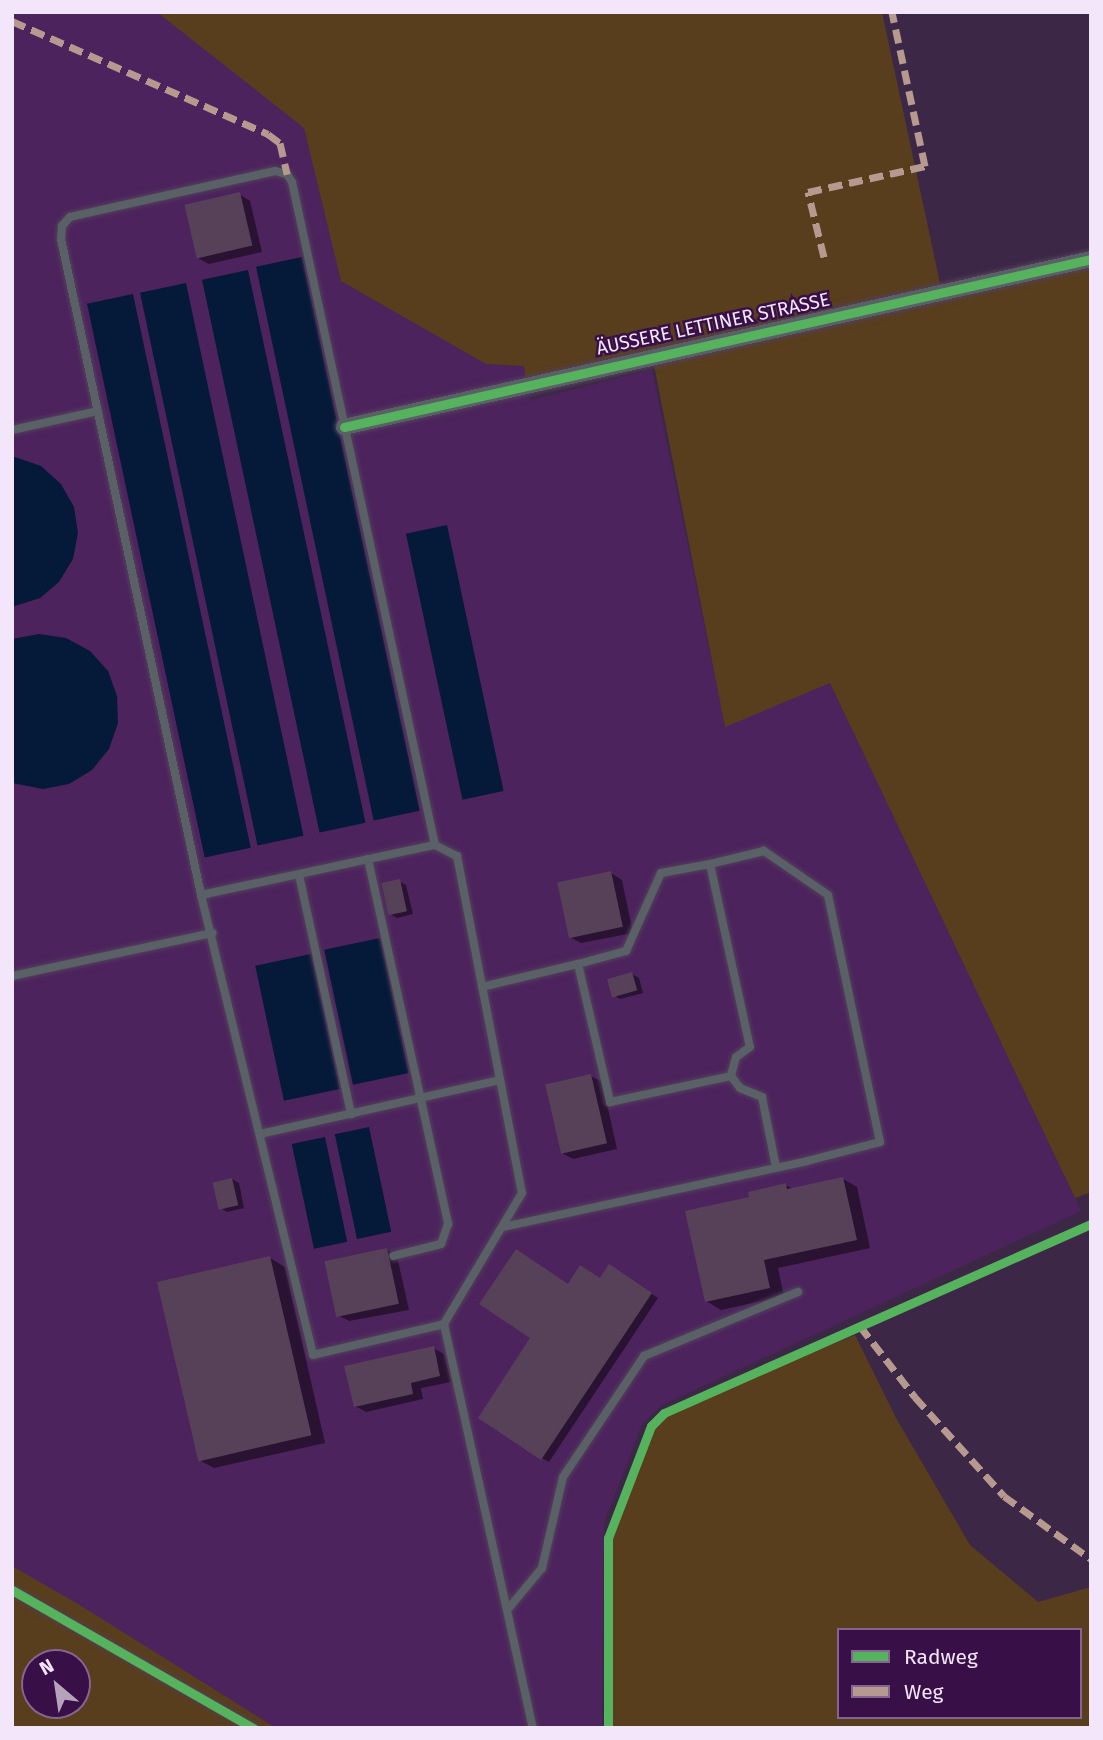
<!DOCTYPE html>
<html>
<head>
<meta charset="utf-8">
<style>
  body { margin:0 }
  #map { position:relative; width:1103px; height:1740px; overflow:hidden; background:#3d2747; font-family:"Fira Sans",sans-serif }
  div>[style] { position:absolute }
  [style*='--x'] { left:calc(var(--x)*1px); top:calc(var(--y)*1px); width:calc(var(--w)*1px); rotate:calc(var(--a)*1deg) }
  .built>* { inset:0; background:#4d235e }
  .green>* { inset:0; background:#593e1e }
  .water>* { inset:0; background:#051939; transform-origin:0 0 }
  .shadow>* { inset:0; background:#0007 }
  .building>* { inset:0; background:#564158; transform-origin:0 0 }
  .roads { filter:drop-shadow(0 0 2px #52415a) drop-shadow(0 0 2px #52415a) }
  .lane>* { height:8px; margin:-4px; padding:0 4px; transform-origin:4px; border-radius:4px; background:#596167 }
  .street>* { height:16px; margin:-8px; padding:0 8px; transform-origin:8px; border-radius:8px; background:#596167 }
  .quiet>* { height:7px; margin-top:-3.5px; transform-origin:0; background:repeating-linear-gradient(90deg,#b69a8f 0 14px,transparent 0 21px) }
  .cycleway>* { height:9px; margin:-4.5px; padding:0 4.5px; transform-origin:4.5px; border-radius:4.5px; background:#56b35d }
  span { translate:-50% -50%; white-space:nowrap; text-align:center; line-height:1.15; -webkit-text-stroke:5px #390f48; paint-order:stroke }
  .street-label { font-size:19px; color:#f4e6fa }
  .frame { position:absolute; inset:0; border:14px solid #f4e6fa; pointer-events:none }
  .legend { position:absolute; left:837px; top:1628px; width:245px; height:91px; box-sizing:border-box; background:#390f48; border:2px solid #84658f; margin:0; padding:9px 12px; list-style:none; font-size:21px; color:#f4e6fa }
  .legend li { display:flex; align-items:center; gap:14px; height:35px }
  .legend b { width:35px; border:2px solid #84658f }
  .north { position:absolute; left:21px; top:1649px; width:70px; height:70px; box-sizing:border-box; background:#390f48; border:2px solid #84658f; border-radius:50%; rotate:331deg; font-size:19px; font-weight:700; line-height:28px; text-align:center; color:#f4e6fa }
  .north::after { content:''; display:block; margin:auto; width:24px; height:32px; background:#b4a3bb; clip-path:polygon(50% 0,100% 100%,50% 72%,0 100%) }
</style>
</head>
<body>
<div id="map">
  <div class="built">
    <div style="clip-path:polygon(12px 12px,161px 14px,304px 128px,341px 281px,486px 364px,524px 366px,531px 400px,652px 370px,725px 726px,830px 683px,1081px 1211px,662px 1405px,642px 1424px,604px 1523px,602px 1728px,276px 1728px,12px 1566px)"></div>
  </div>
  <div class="green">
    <div style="clip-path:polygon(157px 12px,882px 12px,941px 288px,1091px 262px,1091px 1192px,1075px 1198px,830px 683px,725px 727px,654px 365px,526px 383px,524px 366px,486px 364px,341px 281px,304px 128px)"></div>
    <div style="clip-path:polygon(evenodd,855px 1335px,896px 1418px,970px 1545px,1038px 1602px,1091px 1587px,1091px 1728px,609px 1728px,608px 1538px,651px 1426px,664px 1413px,855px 1335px,839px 1630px,1080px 1630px,1080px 1717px,839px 1717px,839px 1630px)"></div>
    <div style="clip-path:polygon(evenodd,12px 1566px,78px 1604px,276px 1728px,12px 1728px,12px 1566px,35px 1663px,77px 1663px,77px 1705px,35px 1705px,35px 1663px)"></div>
  </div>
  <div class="water">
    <div style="left:302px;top:257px;width:566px;height:47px;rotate:78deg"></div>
    <div style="left:248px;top:270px;width:565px;height:47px;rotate:78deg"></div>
    <div style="left:186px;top:283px;width:565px;height:47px;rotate:78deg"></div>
    <div style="left:133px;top:294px;width:566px;height:47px;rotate:78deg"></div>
    <div style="clip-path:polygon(12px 456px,41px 466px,61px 484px,74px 507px,78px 533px,73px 559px,59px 582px,40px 598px,12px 607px)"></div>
    <div style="left:447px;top:525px;width:272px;height:42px;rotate:78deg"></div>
    <div style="clip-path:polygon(39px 634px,66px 638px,90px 651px,108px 671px,117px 696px,118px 723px,109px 749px,92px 770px,69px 784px,43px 789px,12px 783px,12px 639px)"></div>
    <div style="left:380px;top:938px;width:138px;height:57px;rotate:78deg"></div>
    <div style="left:311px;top:954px;width:138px;height:57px;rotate:78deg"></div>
    <div style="left:369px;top:1127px;width:107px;height:35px;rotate:78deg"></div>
    <div style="left:325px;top:1137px;width:107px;height:34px;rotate:78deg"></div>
  </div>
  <div class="shadow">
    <div style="clip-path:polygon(239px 194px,250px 201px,262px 252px,209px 264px,198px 258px)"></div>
    <div style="clip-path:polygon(611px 873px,622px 880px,633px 933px,581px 943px,570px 937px)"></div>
    <div style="clip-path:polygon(399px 881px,406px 885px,413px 914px,397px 918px,390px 914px)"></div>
    <div style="clip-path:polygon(632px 974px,639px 978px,643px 993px,620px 999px,613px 995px)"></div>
    <div style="clip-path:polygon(591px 1076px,602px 1082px,617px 1149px,573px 1159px,562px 1153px)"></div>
    <div style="clip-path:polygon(232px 1179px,239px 1183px,244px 1208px,227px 1212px,220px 1208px)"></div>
    <div style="clip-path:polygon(843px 1179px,857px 1187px,870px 1248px,778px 1268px,784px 1296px,721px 1310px,706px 1301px,751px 1199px,786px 1185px,794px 1190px)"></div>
    <div style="clip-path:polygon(387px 1250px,397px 1256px,409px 1310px,349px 1321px,338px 1315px)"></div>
    <div style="clip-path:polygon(270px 1258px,285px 1267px,325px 1443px,214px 1468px,199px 1460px)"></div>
    <div style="clip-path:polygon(616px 1270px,658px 1298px,549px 1462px,542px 1458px,568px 1286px,600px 1280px)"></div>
    <div style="clip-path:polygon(433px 1348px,444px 1354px,451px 1382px,421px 1388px,423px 1399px,366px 1412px,355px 1406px)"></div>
  </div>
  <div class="building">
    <div style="left:240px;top:192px;width:55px;height:57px;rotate:77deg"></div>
    <div style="left:611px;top:871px;width:57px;height:55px;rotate:78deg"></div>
    <div style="left:400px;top:879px;width:33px;height:19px;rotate:78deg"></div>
    <div style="left:632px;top:972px;width:19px;height:26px;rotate:74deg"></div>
    <div style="left:591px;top:1074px;width:71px;height:47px;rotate:77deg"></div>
    <div style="clip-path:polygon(843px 1177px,857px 1240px,764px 1260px,770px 1288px,705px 1302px,685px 1211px,749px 1197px,748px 1192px,786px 1183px,787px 1189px)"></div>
    <div style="left:232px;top:1178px;width:28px;height:20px;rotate:77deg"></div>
    <div style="left:387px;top:1248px;width:57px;height:64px;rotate:78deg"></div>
    <div style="clip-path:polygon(516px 1249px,568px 1284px,580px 1265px,600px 1278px,609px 1264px,652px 1293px,541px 1460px,478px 1418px,530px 1338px,479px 1304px)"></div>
    <div style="left:270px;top:1256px;width:184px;height:116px;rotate:77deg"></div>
    <div style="clip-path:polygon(434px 1346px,440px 1376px,411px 1383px,413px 1394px,354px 1407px,344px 1366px)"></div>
  </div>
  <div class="roads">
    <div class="lane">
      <div style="--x:12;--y:430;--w:88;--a:-12.5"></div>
      <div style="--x:435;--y:845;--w:678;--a:-102.17"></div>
      <div style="--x:292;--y:182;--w:9;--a:-122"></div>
      <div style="--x:287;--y:174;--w:12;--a:-166"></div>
      <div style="--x:275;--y:171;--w:210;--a:167.4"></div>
      <div style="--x:70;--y:217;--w:12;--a:132"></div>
      <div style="--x:62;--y:226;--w:13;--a:94"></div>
      <div style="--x:61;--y:239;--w:671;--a:77.95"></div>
      <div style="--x:201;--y:895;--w:473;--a:76.3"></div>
      <div style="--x:313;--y:1355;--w:135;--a:-13.3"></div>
      <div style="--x:368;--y:859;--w:374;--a:77.6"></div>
      <div style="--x:448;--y:1224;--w:21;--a:109"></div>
      <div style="--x:441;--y:1244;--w:49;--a:166"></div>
      <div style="--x:299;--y:875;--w:245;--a:77.7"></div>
      <div style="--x:201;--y:895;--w:239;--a:-12.1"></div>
      <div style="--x:435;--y:845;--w:25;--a:27"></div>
      <div style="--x:457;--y:856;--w:343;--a:79.1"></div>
      <div style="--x:522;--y:1193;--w:152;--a:120.8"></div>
      <div style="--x:444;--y:1324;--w:414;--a:77.6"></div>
      <div style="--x:578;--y:964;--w:50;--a:-15.2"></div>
      <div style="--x:626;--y:951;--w:85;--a:-65.8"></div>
      <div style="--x:661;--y:873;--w:50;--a:-10.4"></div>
      <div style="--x:12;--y:976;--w:205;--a:-12.1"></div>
      <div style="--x:482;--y:987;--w:99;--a:-13.5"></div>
      <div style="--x:578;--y:964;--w:142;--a:76.9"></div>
      <div style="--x:610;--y:1102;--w:124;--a:-12.1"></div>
      <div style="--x:260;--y:1134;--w:246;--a:-12.7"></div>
      <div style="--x:503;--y:1227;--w:311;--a:-12.2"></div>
      <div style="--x:807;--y:1161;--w:75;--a:-14.6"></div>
      <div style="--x:880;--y:1142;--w:252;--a:-101.9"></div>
      <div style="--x:828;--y:895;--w:78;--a:-145.5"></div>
      <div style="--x:764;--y:851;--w:56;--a:166.5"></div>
      <div style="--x:710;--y:864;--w:187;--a:77.7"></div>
      <div style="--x:750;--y:1047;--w:17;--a:144"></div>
      <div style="--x:736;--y:1057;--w:20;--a:105"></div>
      <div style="--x:731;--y:1076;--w:15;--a:53"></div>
      <div style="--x:740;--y:1088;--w:24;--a:22"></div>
      <div style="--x:762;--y:1097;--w:71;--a:78.7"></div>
      <div style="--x:12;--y:1590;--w:278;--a:29.8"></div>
      <div style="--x:508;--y:1609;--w:53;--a:-50.3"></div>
      <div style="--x:542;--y:1568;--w:93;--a:-77"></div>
      <div style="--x:563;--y:1477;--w:146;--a:-56.2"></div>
      <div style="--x:644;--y:1356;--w:167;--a:-22.6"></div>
    </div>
    <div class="street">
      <div style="--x:344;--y:427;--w:766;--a:-12.67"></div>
    </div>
  </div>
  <div class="quiet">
    <div style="--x:12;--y:21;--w:280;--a:23.8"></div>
    <div style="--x:268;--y:134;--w:15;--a:37"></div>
    <div style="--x:280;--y:143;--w:32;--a:77"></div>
    <div style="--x:824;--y:257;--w:67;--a:-103.8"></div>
    <div style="--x:808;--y:192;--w:120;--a:-12.5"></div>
    <div style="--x:925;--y:166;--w:157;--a:-102.1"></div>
    <div style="--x:860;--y:1326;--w:90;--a:52.2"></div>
    <div style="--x:915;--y:1397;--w:133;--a:48"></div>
    <div style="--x:1004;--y:1496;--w:107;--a:35.9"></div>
  </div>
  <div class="cycleway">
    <div style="--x:344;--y:427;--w:766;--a:-12.67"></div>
    <div style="--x:12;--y:1590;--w:278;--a:29.8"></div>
    <div style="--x:608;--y:1728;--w:190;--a:-90"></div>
    <div style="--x:608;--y:1538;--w:120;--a:-69"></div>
    <div style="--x:651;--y:1426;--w:18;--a:-45"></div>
    <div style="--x:664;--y:1413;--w:467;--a:-23.9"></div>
  </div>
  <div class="street-label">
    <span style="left:713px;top:324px;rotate:-12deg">ÄUSSERE LETTINER STRASSE</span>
  </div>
  <div class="frame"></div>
  <ul class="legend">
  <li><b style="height:9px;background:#56b35d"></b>Radweg</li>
  <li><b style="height:9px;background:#b69a8f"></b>Weg</li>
  </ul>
  <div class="north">N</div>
</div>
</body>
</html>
